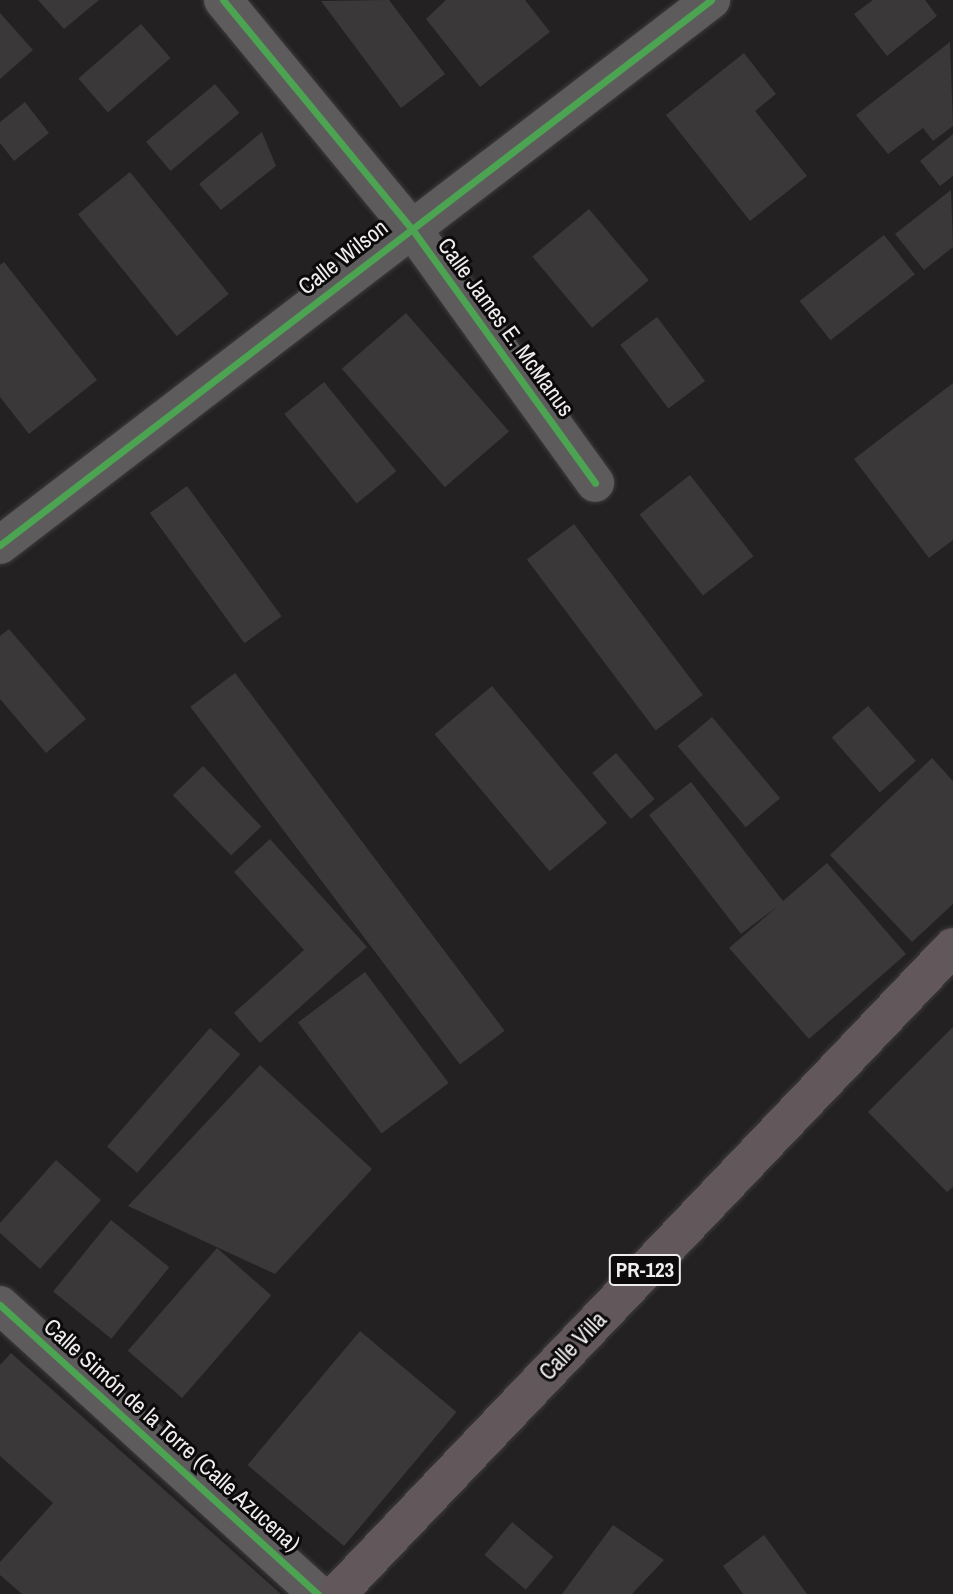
<!DOCTYPE html>
<html>
<head>
<meta charset="utf-8">
<style>
  body { margin:0 }
  #map { position:relative; width:953px; height:1594px; overflow:hidden; background:#232122; font-family:"Archivo Narrow",sans-serif }
  div>[style] { position:absolute }
  [style*='--x'] { left:calc(var(--x)*1px); top:calc(var(--y)*1px); width:calc(var(--w)*1px); rotate:calc(var(--a)*1deg) }
  .building>* { inset:0; background:#3b383a; transform-origin:0 0 }
  .roads { filter:drop-shadow(0 0 2px #3d3c3c) drop-shadow(0 0 2px #3d3c3c) }
  .minor>* { height:38px; margin:-19px; padding:0 19px; transform-origin:19px; border-radius:19px; background:#5d5b5b }
  .major>* { height:38px; margin:-19px; padding:0 19px; transform-origin:19px; border-radius:19px; background:#62585b }
  .cycleway>* { height:7px; margin:-3.5px; padding:0 3.5px; transform-origin:3.5px; border-radius:3.5px; background:#4ca352 }
  span { translate:-50% -50%; white-space:nowrap; text-align:center; line-height:1.15; -webkit-text-stroke:6px #0c0a0b; paint-order:stroke }
  .shield-label span { padding:2px 5px; background:#0c0a0b; border:2px solid; border-radius:5px; -webkit-text-stroke-width:0 }
  .shield-label { font-size:21px; color:#f0edee; font-weight:700 }
  .street-label { font-size:23px; color:#f0edee }
</style>
</head>
<body>
<div id="map">
  <div class="building">
    <div style="clip-path:polygon(38px 0,99px 0,64px 29px)"></div>
    <div style="clip-path:polygon(389px 0,445px 74px,401px 108px,321px 1px)"></div>
    <div style="clip-path:polygon(446px 0,525px 0,550px 32px,480px 87px,426px 19px)"></div>
    <div style="clip-path:polygon(873px 0,925px 0,937px 16px,887px 56px,854px 14px)"></div>
    <div style="clip-path:polygon(0 13px,33px 50px,0 79px)"></div>
    <div style="left:141px;top:24px;width:45px;height:83px;rotate:49deg"></div>
    <div style="clip-path:polygon(950px 42px,953px 126px,933px 141px,923px 128px,888px 154px,856px 115px)"></div>
    <div style="clip-path:polygon(744px 53px,776px 94px,755px 111px,807px 176px,750px 221px,666px 115px)"></div>
    <div style="left:215px;top:84px;width:38px;height:90px;rotate:50deg"></div>
    <div style="clip-path:polygon(25px 102px,49px 133px,14px 161px,0 143px,0 122px)"></div>
    <div style="clip-path:polygon(262px 132px,276px 166px,221px 210px,199px 184px)"></div>
    <div style="clip-path:polygon(953px 134px,953px 176px,940px 186px,920px 161px)"></div>
    <div style="left:130px;top:172px;width:157px;height:67px;rotate:51deg"></div>
    <div style="clip-path:polygon(951px 190px,953px 247px,924px 270px,895px 234px)"></div>
    <div style="left:589px;top:209px;width:93px;height:74px;rotate:50deg"></div>
    <div style="left:884px;top:235px;width:50px;height:107px;rotate:52deg"></div>
    <div style="clip-path:polygon(4px 262px,97px 380px,29px 434px,0 397px,0 265px)"></div>
    <div style="left:406px;top:313px;width:157px;height:85px;rotate:49deg"></div>
    <div style="left:657px;top:317px;width:80px;height:46px;rotate:53deg"></div>
    <div style="left:324px;top:382px;width:115px;height:51px;rotate:51deg"></div>
    <div style="clip-path:polygon(953px 383px,953px 540px,929px 558px,854px 459px)"></div>
    <div style="left:690px;top:475px;width:103px;height:64px;rotate:52deg"></div>
    <div style="left:187px;top:486px;width:161px;height:46px;rotate:54deg"></div>
    <div style="left:574px;top:524px;width:214px;height:59px;rotate:53deg"></div>
    <div style="clip-path:polygon(9px 629px,86px 719px,46px 753px,0 699px,0 636px)"></div>
    <div style="left:235px;top:673px;width:448px;height:56px;rotate:53deg"></div>
    <div style="left:492px;top:686px;width:179px;height:75px;rotate:50deg"></div>
    <div style="left:868px;top:706px;width:73px;height:48px;rotate:49deg"></div>
    <div style="left:712px;top:717px;width:106px;height:45px;rotate:50deg"></div>
    <div style="left:616px;top:753px;width:60px;height:31px;rotate:50deg"></div>
    <div style="clip-path:polygon(932px 758px,953px 781px,953px 904px,912px 942px,830px 855px)"></div>
    <div style="left:203px;top:766px;width:84px;height:42px;rotate:46deg"></div>
    <div style="clip-path:polygon(691px 782px,783px 901px,827px 863px,906px 954px,809px 1039px,729px 948px,778px 906px,741px 934px,649px 815px)"></div>
    <div style="clip-path:polygon(270px 839px,367px 947px,260px 1043px,234px 1013px,304px 950px,234px 872px)"></div>
    <div style="left:365px;top:972px;width:139px;height:84px;rotate:53deg"></div>
    <div style="clip-path:polygon(953px 1027px,953px 1187px,947px 1192px,868px 1112px)"></div>
    <div style="left:210px;top:1028px;width:40px;height:157px;rotate:41deg"></div>
    <div style="clip-path:polygon(260px 1065px,372px 1169px,275px 1274px,128px 1206px)"></div>
    <div style="clip-path:polygon(56px 1160px,101px 1200px,40px 1269px,0 1233px,0 1223px)"></div>
    <div style="left:111px;top:1220px;width:75px;height:92px;rotate:39deg"></div>
    <div style="left:217px;top:1248px;width:72px;height:136px;rotate:41deg"></div>
    <div style="left:360px;top:1331px;width:126px;height:175px;rotate:40deg"></div>
    <div style="clip-path:polygon(11px 1353px,281px 1594px,22px 1594px,0 1575px,0 1562px,53px 1503px,0 1456px,0 1365px)"></div>
    <div style="left:512px;top:1522px;width:54px;height:43px;rotate:40deg"></div>
    <div style="clip-path:polygon(613px 1525px,664px 1560px,632px 1594px,562px 1594px)"></div>
    <div style="clip-path:polygon(764px 1535px,807px 1594px,743px 1594px,723px 1566px)"></div>
  </div>
  <div class="roads">
    <div class="minor">
      <div style="--x:223;--y:0;--w:297;--a:50.5"></div>
      <div style="--x:412;--y:229;--w:313;--a:54.2"></div>
      <div style="--x:0;--y:545;--w:896;--a:-37.47"></div>
      <div style="--x:0;--y:1305;--w:430;--a:42.3"></div>
    </div>
    <div class="major">
      <div style="--x:337;--y:1594;--w:893;--a:-46.41"></div>
    </div>
  </div>
  <div class="cycleway">
    <div style="--x:223;--y:0;--w:297;--a:50.5"></div>
    <div style="--x:412;--y:229;--w:313;--a:54.2"></div>
    <div style="--x:0;--y:545;--w:896;--a:-37.47"></div>
    <div style="--x:0;--y:1305;--w:430;--a:42.3"></div>
  </div>
  <div class="shield-label">
    <span style="left:645px;top:1270px">PR-123</span>
  </div>
  <div class="street-label">
    <span style="left:343px;top:257px;rotate:-38deg">Calle Wilson</span>
    <span style="left:506px;top:327px;rotate:54deg">Calle James E. McManus</span>
    <span style="left:573px;top:1346px;rotate:-46deg">Calle Villa</span>
    <span style="left:172px;top:1435px;rotate:42deg">Calle Simón de la Torre (Calle Azucena)</span>
  </div>
</div>
</body>
</html>
